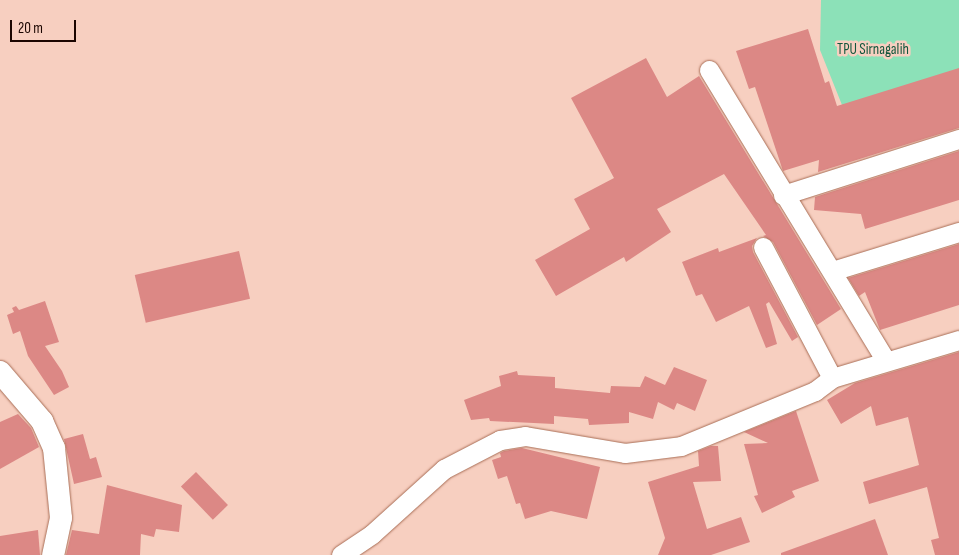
<!DOCTYPE html>
<html>
<head>
<meta charset="utf-8">
<style>
  body { margin:0 }
  #map { position:relative; width:959px; height:555px; overflow:hidden; background:#f7cfc0; font-family:"Sofia Sans Condensed",sans-serif }
  div>[style] { position:absolute }
  [style*='--x'] { left:calc(var(--x)*1px); top:calc(var(--y)*1px); width:calc(var(--w)*1px); rotate:calc(var(--a)*1deg) }
  .green>* { inset:0; background:#8ce1b8 }
  .building>* { inset:0; background:#dc8885; transform-origin:0 0 }
  .roads { filter:drop-shadow(0 0 1px #a96e56) drop-shadow(0 0 1px #a96e56) }
  .minor>* { height:19px; margin:-9.5px; padding:0 9.5px; transform-origin:9.5px; border-radius:9.5px; background:#fff }
  .tertiary>* { height:22px; margin:-11px; padding:0 11px; transform-origin:11px; border-radius:11px; background:#fff }
  span { translate:-50% -50%; white-space:nowrap; text-align:center; line-height:1.15; -webkit-text-stroke:5px #f7cfc0; paint-order:stroke }
  .park-label { font-size:15px; color:#12563c }
  .scale { position:absolute; left:10px; top:20px; width:66px; height:22px; box-sizing:border-box; border:2px solid #1b0601; border-top:0; padding-left:6px; font-size:15px; line-height:18px; white-space:nowrap; color:#1b0601; -webkit-text-stroke:4px #f7cfc0; paint-order:stroke }
</style>
</head>
<body>
<div id="map">
  <div class="green">
    <div style="clip-path:polygon(821px 0,959px 0,959px 77px,844px 110px,820px 50px)"></div>
  </div>
  <div class="building">
    <div style="clip-path:polygon(808px 29px,825px 83px,829px 81px,837px 106px,959px 68px,959px 128px,818px 172px,819px 160px,783px 171px,755px 87px,749px 89px,736px 51px)"></div>
    <div style="clip-path:polygon(646px 58px,667px 97px,699px 76px,841px 309px,817px 325px,773px 242px,763px 236px,766px 235px,724px 174px,657px 209px,671px 232px,626px 262px,624px 257px,556px 296px,535px 260px,590px 229px,574px 199px,614px 178px,571px 98px)"></div>
    <div style="clip-path:polygon(959px 151px,959px 200px,865px 229px,861px 214px,814px 210px,815px 197px)"></div>
    <div style="clip-path:polygon(757px 238px,752px 246px,753px 252px,798px 337px,792px 341px,769px 302px,766px 304px,777px 344px,766px 348px,749px 306px,716px 322px,702px 294px,696px 296px,682px 262px,718px 248px,719px 252px)"></div>
    <div style="clip-path:polygon(959px 244px,959px 305px,880px 330px,865px 292px,859px 296px,848px 278px)"></div>
    <div style="left:239px;top:251px;width:49px;height:107px;rotate:77deg"></div>
    <div style="clip-path:polygon(45px 301px,59px 342px,45px 346px,62px 371px,69px 387px,54px 395px,28px 356px,20px 331px,13px 334px,7px 315px,14px 312px,12px 308px,16px 306px,19px 310px)"></div>
    <div style="clip-path:polygon(959px 352px,959px 555px,935px 555px,931px 540px,939px 538px,927px 487px,869px 504px,863px 482px,919px 465px,908px 417px,876px 426px,871px 406px,841px 424px,827px 400px,855px 383px)"></div>
    <div style="clip-path:polygon(674px 367px,707px 380px,695px 411px,677px 403px,674px 410px,658px 402px,653px 419px,629px 412px,629px 423px,589px 425px,588px 419px,554px 416px,554px 424px,490px 421px,489px 418px,471px 420px,464px 400px,501px 386px,499px 376px,517px 371px,518px 375px,555px 377px,555px 388px,610px 393px,611px 386px,640px 387px,645px 376px,665px 385px)"></div>
    <div style="clip-path:polygon(796px 411px,819px 481px,792px 491px,795px 497px,762px 513px,754px 496px,758px 495px,744px 444px,768px 443px,744px 432px)"></div>
    <div style="clip-path:polygon(18px 414px,31px 428px,39px 447px,0 469px,0 422px)"></div>
    <div style="clip-path:polygon(83px 434px,90px 459px,96px 457px,102px 477px,74px 484px,64px 439px)"></div>
    <div style="clip-path:polygon(711px 446px,718px 446px,721px 481px,693px 482px,707px 529px,741px 517px,750px 542px,711px 555px,658px 555px,665px 538px,648px 482px,699px 466px,698px 451px)"></div>
    <div style="clip-path:polygon(522px 448px,600px 467px,587px 519px,551px 511px,525px 519px,520px 503px,516px 504px,507px 476px,498px 479px,492px 460px,501px 457px,500px 453px,504px 451px)"></div>
    <div style="left:196px;top:472px;width:46px;height:21px;rotate:46deg"></div>
    <div style="clip-path:polygon(107px 485px,182px 505px,179px 532px,156px 529px,154px 537px,141px 534px,140px 555px,66px 555px,72px 530px,99px 534px)"></div>
    <div style="clip-path:polygon(875px 519px,888px 555px,781px 555px,781px 553px)"></div>
    <div style="clip-path:polygon(38px 530px,40px 555px,0 555px,0 536px)"></div>
  </div>
  <div class="roads">
    <div class="minor">
      <div style="--x:709;--y:70;--w:339;--a:58.7"></div>
      <div style="--x:783;--y:195;--w:185;--a:-17.7"></div>
      <div style="--x:763;--y:247;--w:148;--a:62.2"></div>
      <div style="--x:832;--y:271;--w:133;--a:-17.1"></div>
      <div style="--x:341;--y:555;--w:37;--a:-34"></div>
      <div style="--x:372;--y:534;--w:97;--a:-42.1"></div>
      <div style="--x:444;--y:469;--w:63;--a:-27.4"></div>
      <div style="--x:500;--y:440;--w:25;--a:-9"></div>
      <div style="--x:525;--y:436;--w:101;--a:9.6"></div>
      <div style="--x:625;--y:453;--w:56;--a:-7.1"></div>
      <div style="--x:681;--y:446;--w:145;--a:-22.3"></div>
      <div style="--x:815;--y:391;--w:21;--a:-37"></div>
      <div style="--x:832;--y:378;--w:133;--a:-16.7"></div>
    </div>
    <div class="tertiary">
      <div style="--x:0;--y:372;--w:65;--a:49.4"></div>
      <div style="--x:42;--y:421;--w:30;--a:66"></div>
      <div style="--x:54;--y:448;--w:70;--a:84.3"></div>
      <div style="--x:61;--y:518;--w:38;--a:102"></div>
    </div>
  </div>
  <div class="park-label">
    <span style="left:873px;top:50px">TPU Sirnagalih</span>
  </div>
  <div class="scale">20 m</div>
</div>
</body>
</html>
